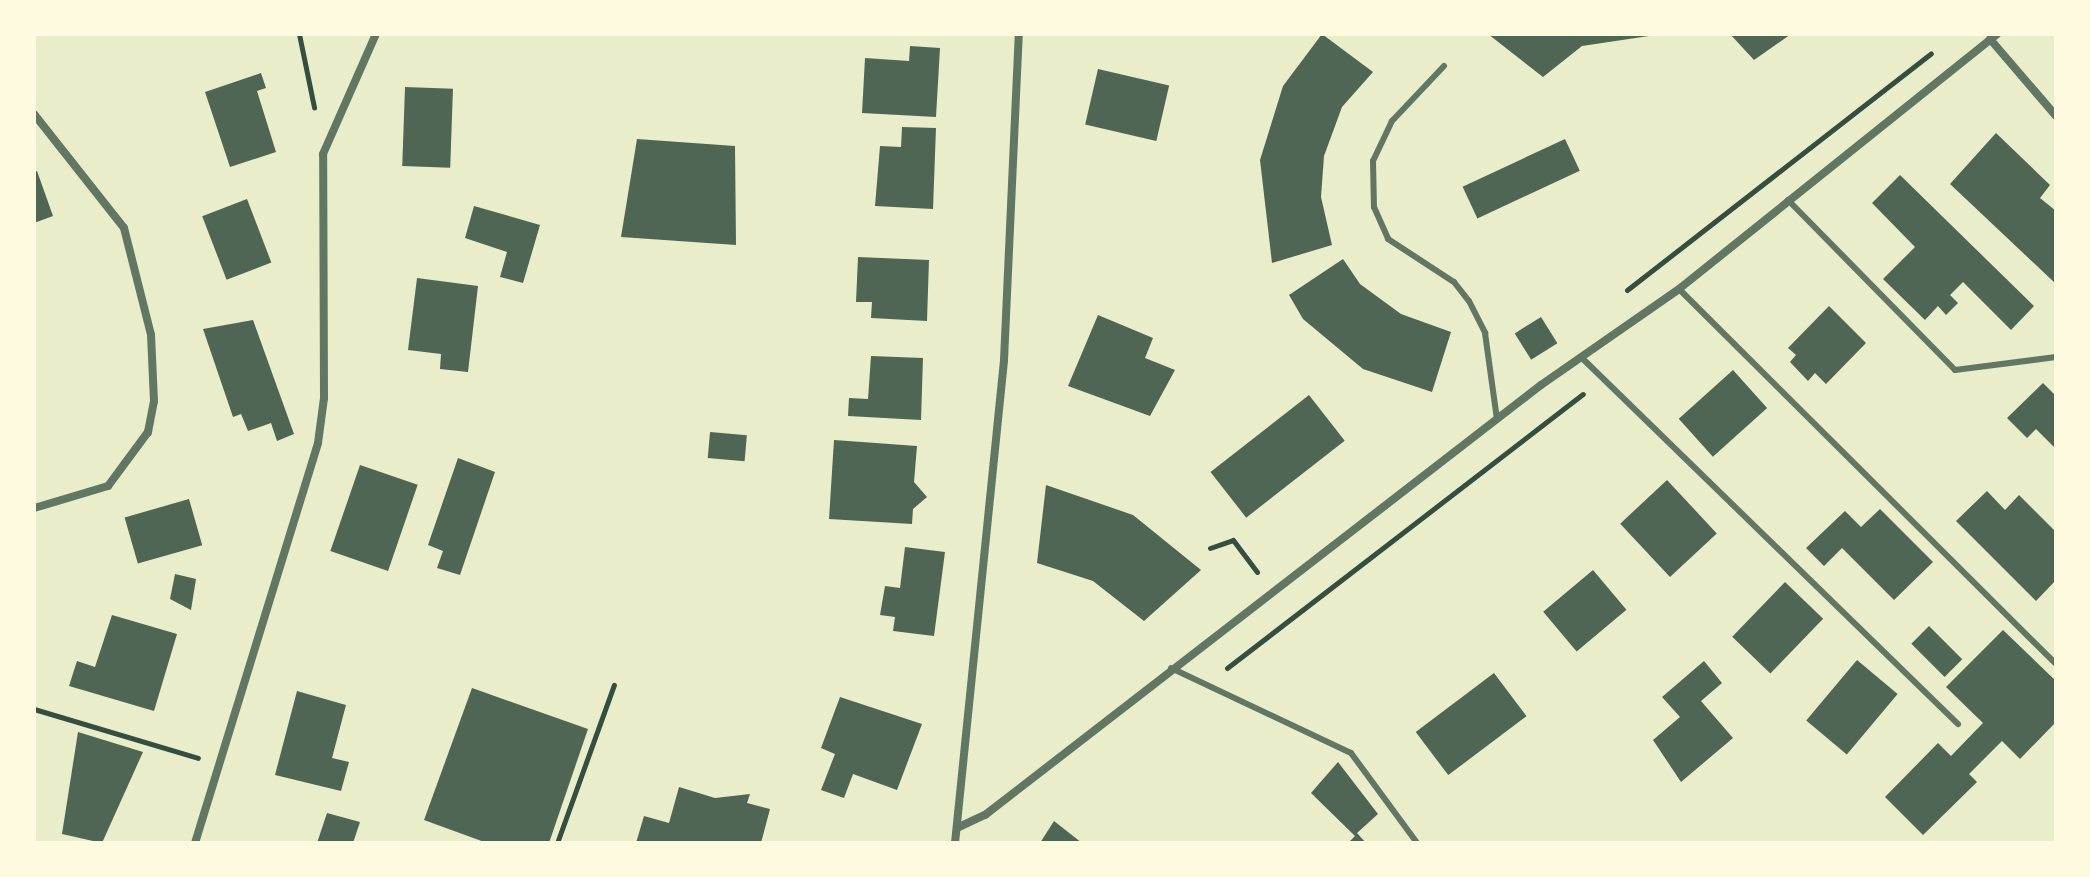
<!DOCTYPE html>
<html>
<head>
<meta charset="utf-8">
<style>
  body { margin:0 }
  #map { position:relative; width:2090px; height:877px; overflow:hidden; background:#e9edc9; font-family:"Exo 2",sans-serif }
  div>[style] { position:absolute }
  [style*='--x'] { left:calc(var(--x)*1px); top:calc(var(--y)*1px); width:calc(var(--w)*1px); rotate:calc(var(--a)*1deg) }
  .building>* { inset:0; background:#4f6655; transform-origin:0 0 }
  .path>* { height:5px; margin:-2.5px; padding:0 2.5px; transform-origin:2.5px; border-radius:2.5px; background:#344e41 }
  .service>* { height:6px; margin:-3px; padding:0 3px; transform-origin:3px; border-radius:3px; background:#617663 }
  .minor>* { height:8px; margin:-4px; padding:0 4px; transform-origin:4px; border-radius:4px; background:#617663 }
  span { translate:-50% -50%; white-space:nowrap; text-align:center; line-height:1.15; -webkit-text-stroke:6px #fefae0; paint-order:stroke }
  .frame { position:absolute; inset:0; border:36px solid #fefae0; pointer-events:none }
</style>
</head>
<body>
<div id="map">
  <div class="building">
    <div style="clip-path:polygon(1322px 34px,1373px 72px,1342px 107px,1324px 156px,1321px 197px,1332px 245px,1272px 263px,1260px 160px,1283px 86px)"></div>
    <div style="clip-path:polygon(1488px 34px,1649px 34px,1649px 36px,1582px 46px,1543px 77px)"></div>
    <div style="clip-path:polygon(1730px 34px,1791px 34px,1754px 60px)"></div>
    <div style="clip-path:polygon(910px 46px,940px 48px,936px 117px,862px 113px,865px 58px,909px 61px)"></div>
    <div style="left:1098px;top:69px;width:73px;height:57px;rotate:13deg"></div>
    <div style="clip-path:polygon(261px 73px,266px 88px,257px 91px,276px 152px,230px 167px,205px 92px)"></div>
    <div style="left:405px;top:87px;width:48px;height:79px;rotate:2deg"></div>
    <div style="clip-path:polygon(902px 127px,936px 128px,933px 209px,875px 206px,880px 146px,901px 147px)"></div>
    <div style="clip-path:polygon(1996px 133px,2050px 185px,2040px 198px,2056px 211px,2056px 284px,1950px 184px)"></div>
    <div style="clip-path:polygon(637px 139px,735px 146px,736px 245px,621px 237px)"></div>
    <div style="left:1565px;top:139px;width:35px;height:113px;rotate:65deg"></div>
    <div style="clip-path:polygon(37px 171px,53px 216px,34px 223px,34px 172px)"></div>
    <div style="clip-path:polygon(1900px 175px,2034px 306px,2011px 330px,1963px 282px,1950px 295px,1958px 303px,1946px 315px,1938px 306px,1925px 320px,1883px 279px,1915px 247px,1872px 203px)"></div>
    <div style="left:247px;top:199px;width:68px;height:48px;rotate:69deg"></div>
    <div style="clip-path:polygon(474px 206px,540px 225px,523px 283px,500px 277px,507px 252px,465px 238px)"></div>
    <div style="clip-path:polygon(858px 257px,929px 260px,927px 321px,871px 318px,872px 302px,856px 302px)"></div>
    <div style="clip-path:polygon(1343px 259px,1360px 284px,1401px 314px,1451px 332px,1432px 392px,1363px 369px,1303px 319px,1289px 295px)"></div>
    <div style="clip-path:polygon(417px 278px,478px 286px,468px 372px,440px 369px,441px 354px,408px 350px)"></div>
    <div style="clip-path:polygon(1829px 306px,1866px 343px,1826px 384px,1815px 373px,1808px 381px,1790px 362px,1796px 355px,1788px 348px)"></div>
    <div style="clip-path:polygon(1098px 315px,1153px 338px,1145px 358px,1175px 370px,1150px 416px,1068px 386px)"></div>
    <div style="left:1541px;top:317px;width:31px;height:31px;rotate:58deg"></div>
    <div style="clip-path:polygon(253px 320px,294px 434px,277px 441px,271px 423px,248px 431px,241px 414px,233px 417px,203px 329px)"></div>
    <div style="clip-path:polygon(871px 356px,923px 358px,921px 420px,848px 416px,849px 398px,868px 399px)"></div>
    <div style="left:1733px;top:370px;width:51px;height:73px;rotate:48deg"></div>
    <div style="clip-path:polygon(2043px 383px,2056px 396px,2056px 449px,2036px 429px,2027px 438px,2007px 418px)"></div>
    <div style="left:1309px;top:395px;width:58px;height:125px;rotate:52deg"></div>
    <div style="left:710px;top:432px;width:37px;height:26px;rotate:5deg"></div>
    <div style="clip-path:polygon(834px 440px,917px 446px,914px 482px,927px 497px,913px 509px,912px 524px,829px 519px)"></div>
    <div style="clip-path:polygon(458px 458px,495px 472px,460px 575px,437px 568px,443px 551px,428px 545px)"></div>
    <div style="left:360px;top:465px;width:61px;height:91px;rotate:19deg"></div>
    <div style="left:1667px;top:480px;width:73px;height:64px;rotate:47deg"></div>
    <div style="clip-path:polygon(1046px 485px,1133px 515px,1201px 570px,1144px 621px,1093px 581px,1037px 563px)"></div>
    <div style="clip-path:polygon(1987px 491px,2005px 510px,2019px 495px,2056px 532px,2056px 580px,2036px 601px,1956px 521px)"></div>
    <div style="left:189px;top:499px;width:48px;height:67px;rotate:74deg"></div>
    <div style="clip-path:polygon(1880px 509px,1933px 562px,1894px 600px,1842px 548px,1824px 566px,1806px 548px,1845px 511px,1861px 527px)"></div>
    <div style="clip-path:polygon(905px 547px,945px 552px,934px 636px,893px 631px,895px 617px,880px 615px,885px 586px,900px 588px)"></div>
    <div style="left:1593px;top:570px;width:52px;height:65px;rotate:50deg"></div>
    <div style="clip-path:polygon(175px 574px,196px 579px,191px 610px,170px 599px)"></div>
    <div style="left:1785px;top:582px;width:53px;height:76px;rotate:44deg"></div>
    <div style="clip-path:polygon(112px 615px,177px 634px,154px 711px,69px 686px,77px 661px,95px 667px)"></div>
    <div style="left:1929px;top:626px;width:47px;height:25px;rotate:45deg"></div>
    <div style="clip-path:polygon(2003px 630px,2056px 681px,2056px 722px,2020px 759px,2002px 741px,1969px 774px,1977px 782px,1923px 835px,1885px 797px,1938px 743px,1951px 756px,1983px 723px,1946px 687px)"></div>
    <div style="left:1857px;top:660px;width:53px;height:79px;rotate:40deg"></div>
    <div style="clip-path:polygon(1704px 661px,1722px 683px,1701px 701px,1733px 738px,1681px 782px,1653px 740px,1680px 717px,1662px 697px)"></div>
    <div style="left:1494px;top:673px;width:54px;height:98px;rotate:53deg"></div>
    <div style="clip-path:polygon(472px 688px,588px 729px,549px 843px,487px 843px,424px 820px)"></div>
    <div style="clip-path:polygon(297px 691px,346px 705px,332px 758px,349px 762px,341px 791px,275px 775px)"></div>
    <div style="clip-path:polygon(840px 697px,922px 724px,897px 790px,853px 774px,844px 798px,821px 790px,835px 754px,821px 748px)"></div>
    <div style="clip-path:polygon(78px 732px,143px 752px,102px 843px,62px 834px)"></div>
    <div style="clip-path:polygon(1338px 762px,1378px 814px,1357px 833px,1366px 843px,1348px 843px,1355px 836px,1311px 793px)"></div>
    <div style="clip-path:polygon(679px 787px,715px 798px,750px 794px,747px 803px,770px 809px,761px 843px,636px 843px,644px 816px,669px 823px)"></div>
    <div style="clip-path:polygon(327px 813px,360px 822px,353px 843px,317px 843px)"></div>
    <div style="clip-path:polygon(1054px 821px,1082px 843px,1040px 843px)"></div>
  </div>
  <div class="path">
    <div style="--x:299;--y:34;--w:75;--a:78.4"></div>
    <div style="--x:1627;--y:290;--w:385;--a:-37.9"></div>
    <div style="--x:1210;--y:548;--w:24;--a:-19"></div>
    <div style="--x:1233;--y:540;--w:40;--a:53"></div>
    <div style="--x:1227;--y:668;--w:449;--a:-37.6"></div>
    <div style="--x:34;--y:709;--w:171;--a:16.6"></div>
    <div style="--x:557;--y:843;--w:168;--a:-70.2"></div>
  </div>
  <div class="service">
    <div style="--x:1444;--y:66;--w:76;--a:133.4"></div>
    <div style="--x:1392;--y:121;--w:44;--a:115.4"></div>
    <div style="--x:1373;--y:161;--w:46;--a:88.8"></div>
    <div style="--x:1374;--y:207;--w:35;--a:66"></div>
    <div style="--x:1388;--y:239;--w:79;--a:33.1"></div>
    <div style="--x:1454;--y:282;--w:24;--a:52"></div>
    <div style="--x:1469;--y:301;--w:36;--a:63"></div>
    <div style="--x:1485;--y:333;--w:87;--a:82.1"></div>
    <div style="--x:1788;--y:200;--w:238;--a:45.5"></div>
    <div style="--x:1955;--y:370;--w:102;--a:-7.3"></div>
    <div style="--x:1679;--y:289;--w:532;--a:44.85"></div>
    <div style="--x:1584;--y:360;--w:522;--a:44.22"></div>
    <div style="--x:1171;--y:668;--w:199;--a:25.3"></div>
    <div style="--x:1351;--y:753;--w:112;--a:53.7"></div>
  </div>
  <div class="minor">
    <div style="--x:1990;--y:39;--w:101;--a:49.4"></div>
    <div style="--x:34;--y:114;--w:145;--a:51.7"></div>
    <div style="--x:124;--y:228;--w:110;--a:75.8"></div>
    <div style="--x:151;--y:335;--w:66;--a:87.4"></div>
    <div style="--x:154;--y:401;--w:32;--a:101"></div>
    <div style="--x:148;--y:432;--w:67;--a:126.5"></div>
    <div style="--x:108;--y:486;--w:77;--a:163.4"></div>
    <div style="--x:959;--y:827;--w:29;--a:-25"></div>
    <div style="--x:985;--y:815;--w:703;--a:-37.72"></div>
    <div style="--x:1541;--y:385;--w:168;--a:-34.8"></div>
    <div style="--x:1679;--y:289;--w:408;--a:-38.7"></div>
    <div style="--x:195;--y:843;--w:418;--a:-72.9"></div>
    <div style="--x:318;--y:443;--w:45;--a:-82.4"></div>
    <div style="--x:324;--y:398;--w:244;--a:-90.2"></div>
    <div style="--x:323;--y:154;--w:131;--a:-66.2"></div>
    <div style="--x:955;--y:843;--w:485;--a:-84.2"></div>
    <div style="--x:1004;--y:360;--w:326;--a:-87.4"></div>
  </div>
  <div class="frame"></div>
</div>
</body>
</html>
